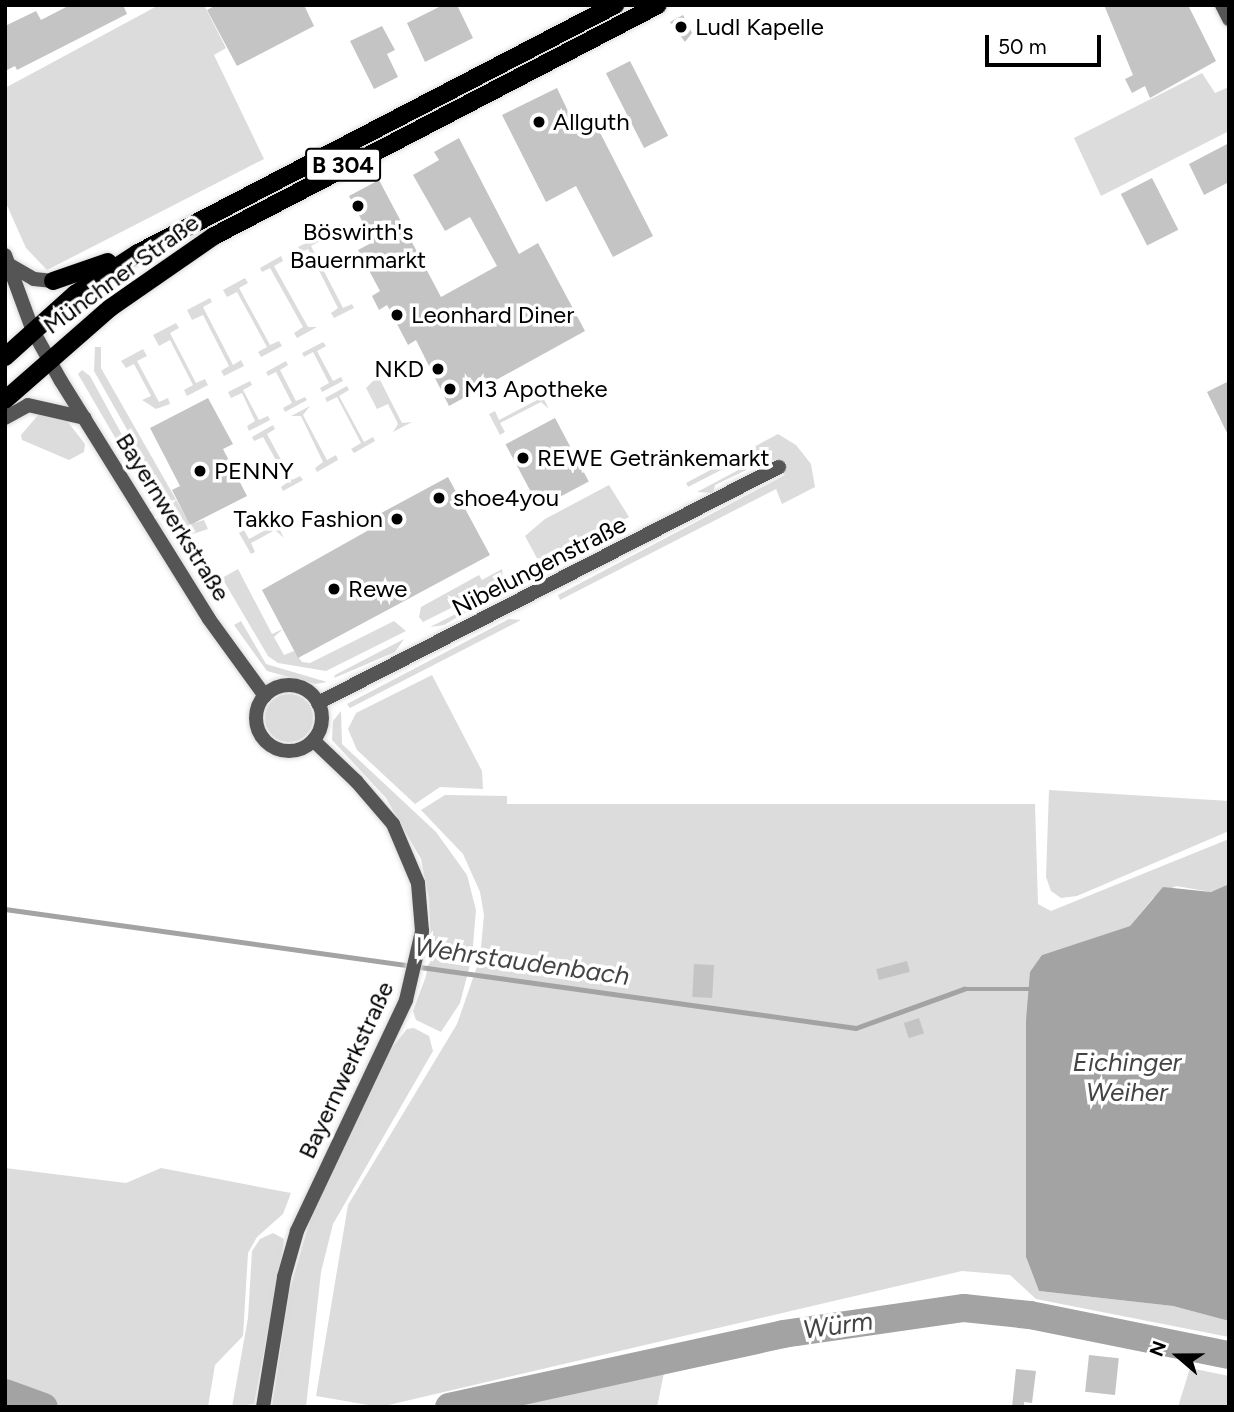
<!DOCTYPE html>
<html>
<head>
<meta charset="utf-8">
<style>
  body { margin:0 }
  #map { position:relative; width:1234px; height:1412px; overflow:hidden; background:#fff; font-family:Figtree,sans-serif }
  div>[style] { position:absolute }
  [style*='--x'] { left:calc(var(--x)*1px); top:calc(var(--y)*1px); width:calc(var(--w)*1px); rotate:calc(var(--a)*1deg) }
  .green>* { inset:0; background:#dcdcdc }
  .round { border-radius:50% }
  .water>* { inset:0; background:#a3a3a3 }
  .stream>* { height:4.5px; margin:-2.25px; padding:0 2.25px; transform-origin:2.25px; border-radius:2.25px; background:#a3a3a3 }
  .river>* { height:28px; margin:-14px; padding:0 14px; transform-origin:14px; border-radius:14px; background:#a3a3a3 }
  .building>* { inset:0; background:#c4c4c4; transform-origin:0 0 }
  .roads { filter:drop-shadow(0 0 2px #dbdbdb) drop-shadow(0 0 2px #dbdbdb) }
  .street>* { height:14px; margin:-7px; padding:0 7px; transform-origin:7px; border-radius:7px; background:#555 }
  .street>.ring { margin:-7px; padding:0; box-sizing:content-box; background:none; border:14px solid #555; border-radius:50% }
  .primary>* { height:18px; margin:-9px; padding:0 9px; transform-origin:9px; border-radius:9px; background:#000 }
  .dots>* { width:19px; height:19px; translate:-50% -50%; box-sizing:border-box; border:4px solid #fff; border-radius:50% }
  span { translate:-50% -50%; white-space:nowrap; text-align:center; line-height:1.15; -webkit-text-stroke:7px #fff; paint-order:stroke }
  .shield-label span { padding:2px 5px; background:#fff; border:2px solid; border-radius:5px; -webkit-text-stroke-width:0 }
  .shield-label { font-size:23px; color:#000; font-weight:700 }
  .poi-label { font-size:24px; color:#000 }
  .left { translate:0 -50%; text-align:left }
  .right { translate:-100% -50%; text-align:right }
  .street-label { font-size:24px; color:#000 }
  .water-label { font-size:26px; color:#444; font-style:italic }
  .frame { position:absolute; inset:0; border:7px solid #000; pointer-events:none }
  .north { position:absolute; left:1143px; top:1321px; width:70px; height:70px; -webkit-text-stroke:5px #fff; paint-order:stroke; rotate:290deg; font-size:19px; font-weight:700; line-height:28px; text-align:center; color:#000 }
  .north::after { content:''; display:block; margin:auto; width:24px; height:32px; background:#000; clip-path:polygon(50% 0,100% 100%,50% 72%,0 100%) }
  .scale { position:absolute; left:985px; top:35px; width:116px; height:32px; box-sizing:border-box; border:4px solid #000; border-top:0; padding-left:9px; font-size:21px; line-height:24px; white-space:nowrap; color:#000; -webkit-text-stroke:5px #fff; paint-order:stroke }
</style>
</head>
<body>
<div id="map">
  <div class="green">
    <div style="clip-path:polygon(159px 5px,204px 5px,226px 48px,214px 55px,264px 159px,47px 270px,26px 248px,5px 201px,5px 88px)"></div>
    <div style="clip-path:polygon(1202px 73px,1215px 93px,1229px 87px,1229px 131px,1101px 196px,1074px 138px)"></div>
    <div style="clip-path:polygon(318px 237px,320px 241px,311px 246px,343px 308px,352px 304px,354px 308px,334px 318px,331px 313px,338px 308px,308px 249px,301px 252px,298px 247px)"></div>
    <div style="clip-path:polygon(281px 256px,283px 261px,274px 266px,308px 327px,317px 327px,297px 338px,294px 333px,303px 327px,270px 268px,262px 272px,260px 268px)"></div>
    <div style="clip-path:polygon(245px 278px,248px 283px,239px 288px,270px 345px,279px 341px,282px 346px,261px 357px,258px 352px,267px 347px,237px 292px,227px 297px,223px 290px)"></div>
    <div style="clip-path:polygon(210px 298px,212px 302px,203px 307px,233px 365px,241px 360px,244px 366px,224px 376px,221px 371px,229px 366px,203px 315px,192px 320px,187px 310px)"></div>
    <div style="clip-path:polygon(176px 323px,179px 328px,170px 333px,196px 383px,205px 379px,208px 385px,187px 396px,184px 390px,193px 385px,170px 340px,159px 346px,153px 335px)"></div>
    <div style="clip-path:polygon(323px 342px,326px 346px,317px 351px,333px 381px,341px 377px,343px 381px,322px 392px,320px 388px,329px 383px,313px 352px,304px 357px,302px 353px)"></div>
    <div style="clip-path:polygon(95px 347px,101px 347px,101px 368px,190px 524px,204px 520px,208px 529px,187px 536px,94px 371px)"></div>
    <div style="clip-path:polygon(143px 349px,147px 356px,137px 361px,159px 402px,168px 398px,170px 404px,156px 409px,142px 400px,151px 396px,134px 364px,126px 368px,121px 361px)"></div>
    <div style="clip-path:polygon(286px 361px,288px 365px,280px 370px,296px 401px,305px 397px,307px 400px,285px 412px,283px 408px,292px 403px,276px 372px,268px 376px,266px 372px)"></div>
    <div style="clip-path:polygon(82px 370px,90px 376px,175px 532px,166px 525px,78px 374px)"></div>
    <div style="clip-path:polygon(378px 376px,402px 423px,412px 422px,393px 432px,398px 424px,388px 404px,377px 409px,366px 388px)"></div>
    <div style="clip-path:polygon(250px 381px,252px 385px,243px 390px,259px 420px,268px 416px,270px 420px,249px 431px,247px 426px,255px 421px,242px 393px,231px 398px,228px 392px)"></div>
    <div style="clip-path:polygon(347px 386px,349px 390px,339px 396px,364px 442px,373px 437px,375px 441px,354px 453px,351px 449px,361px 443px,337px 397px,327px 402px,325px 398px)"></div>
    <div style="clip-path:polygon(538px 388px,549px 409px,541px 402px,500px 423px,505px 432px,500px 435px,489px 414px,495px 411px,499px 420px,539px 399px)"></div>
    <div style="clip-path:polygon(310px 406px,303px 415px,327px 460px,336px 455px,338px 460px,317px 472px,315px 468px,323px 462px,301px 416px,291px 416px)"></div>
    <div style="clip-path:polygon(39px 414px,67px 421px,85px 444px,84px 452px,69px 460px,22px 440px,21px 435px)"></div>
    <div style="clip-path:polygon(273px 425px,275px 429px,267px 434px,292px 480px,300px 476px,303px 480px,283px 491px,281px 487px,288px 482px,263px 437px,254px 441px,252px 437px)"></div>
    <div style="clip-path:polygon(778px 434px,796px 445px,811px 464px,815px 487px,782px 504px,776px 489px,560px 600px,558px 595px,785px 475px,771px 458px,715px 485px,713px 493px,697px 492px,759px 459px,756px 452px,688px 487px,686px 483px)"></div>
    <div style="clip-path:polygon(609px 485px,629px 517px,539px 562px,525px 536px,545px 519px)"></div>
    <div style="clip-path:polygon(273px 517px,284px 538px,275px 530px,251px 543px,255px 552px,251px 554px,239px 533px,244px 530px,249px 539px,273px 526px)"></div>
    <div style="clip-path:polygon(238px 569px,272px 634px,283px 629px,274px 637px,284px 655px,294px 651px,302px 662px,310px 663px,394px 621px,406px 631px,326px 671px,278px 663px,268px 656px,222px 578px)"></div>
    <div style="clip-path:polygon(502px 569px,503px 582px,423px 622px,419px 617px,421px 607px,479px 575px,482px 580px)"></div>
    <div style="clip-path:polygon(503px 590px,444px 625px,430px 627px)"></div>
    <div style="clip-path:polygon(509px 619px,521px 620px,350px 708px,347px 704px)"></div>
    <div style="clip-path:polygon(241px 621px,266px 664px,327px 682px,315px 684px,267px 671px,234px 625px)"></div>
    <div style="clip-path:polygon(404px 639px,395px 652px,334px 678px,335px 675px)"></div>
    <div style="clip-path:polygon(432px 675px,482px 771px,483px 789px,440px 787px,415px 804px,357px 750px,348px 729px,356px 713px)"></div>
    <div class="round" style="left:265px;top:694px;width:48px;height:48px"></div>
    <div style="clip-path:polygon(341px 711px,342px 744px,436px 832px,467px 875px,476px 910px,472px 957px,460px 1003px,441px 1032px,416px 1020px,413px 1011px,426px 976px,431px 942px,429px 899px,421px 859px,386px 798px,332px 740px,333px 721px)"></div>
    <div style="clip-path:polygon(1049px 790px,1229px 801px,1229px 831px,1077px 896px,1061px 898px,1051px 891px,1046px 877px)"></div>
    <div style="clip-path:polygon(445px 795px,507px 796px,507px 804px,1035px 804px,1038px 904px,1051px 911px,1229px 839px,1229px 884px,1211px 892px,1176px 886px,1153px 898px,1130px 926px,1042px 955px,1026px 1020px,1026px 1257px,1039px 1291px,1173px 1306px,1229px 1321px,1229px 1337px,1036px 1299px,1010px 1275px,962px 1271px,380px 1407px,316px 1396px,348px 1205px,457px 1024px,480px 958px,484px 915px,480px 892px,463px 854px,421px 810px)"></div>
    <div style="clip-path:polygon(414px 1028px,429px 1036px,433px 1051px,333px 1224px,321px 1272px,306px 1407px,272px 1407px,289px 1293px,312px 1213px,390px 1050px,407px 1029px)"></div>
    <div style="clip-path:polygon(5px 1168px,126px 1183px,161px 1168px,291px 1193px,283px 1214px,257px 1237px,248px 1253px,243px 1336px,215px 1365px,208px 1407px,62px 1407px,5px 1384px)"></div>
    <div style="clip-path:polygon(273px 1233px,284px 1239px,283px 1249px,254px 1404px,232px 1407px,248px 1318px,252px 1251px,260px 1239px)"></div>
    <div style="clip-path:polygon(1190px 1368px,1229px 1376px,1229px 1407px,1178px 1407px)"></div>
    <div style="clip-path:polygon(664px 1373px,657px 1407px,497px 1407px)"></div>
  </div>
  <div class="water">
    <div style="clip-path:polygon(1229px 884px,1229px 1321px,1173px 1306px,1039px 1291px,1026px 1257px,1026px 1020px,1030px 972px,1042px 955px,1130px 926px,1163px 887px,1211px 892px)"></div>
  </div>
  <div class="stream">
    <div style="--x:5;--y:909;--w:859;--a:7.96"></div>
    <div style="--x:856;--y:1028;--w:115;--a:-19.9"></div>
    <div style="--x:964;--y:989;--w:68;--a:0"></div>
  </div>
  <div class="river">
    <div style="--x:5;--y:1393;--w:41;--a:19.7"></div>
    <div style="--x:449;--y:1407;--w:342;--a:-12.3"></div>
    <div style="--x:783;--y:1334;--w:183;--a:-8.2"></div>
    <div style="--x:964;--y:1308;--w:66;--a:6.1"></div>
    <div style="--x:1030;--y:1315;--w:203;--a:11.4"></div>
  </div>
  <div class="building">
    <div style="clip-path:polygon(70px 5px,123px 5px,127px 14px,17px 70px,15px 66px,5px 71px,5px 26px,36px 11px,41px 20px)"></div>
    <div style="clip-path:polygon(216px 5px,304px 5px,314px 26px,237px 66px,207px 10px)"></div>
    <div style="clip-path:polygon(443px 5px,457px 5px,473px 38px,425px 62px,407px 23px)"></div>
    <div style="clip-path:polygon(1104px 5px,1188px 5px,1216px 61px,1150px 98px,1145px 86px,1132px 93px,1125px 79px,1133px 75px)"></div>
    <div style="clip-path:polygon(683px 15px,692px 33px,685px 42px,670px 22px)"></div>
    <div style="clip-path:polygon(382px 26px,395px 50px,387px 54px,398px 77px,374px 89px,350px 41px)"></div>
    <div style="left:630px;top:61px;width:84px;height:27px;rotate:63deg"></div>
    <div style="clip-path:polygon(557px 88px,576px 128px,593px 119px,653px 236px,613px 257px,576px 186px,546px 202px,502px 115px)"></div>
    <div style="clip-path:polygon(459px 138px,519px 254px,538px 243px,585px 331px,449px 406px,416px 340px,408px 345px,387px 305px,379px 310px,372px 296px,380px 291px,358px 250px,373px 242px,349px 196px,379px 180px,441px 297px,497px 266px,470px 217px,445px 231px,413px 175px,439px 160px,434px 152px)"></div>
    <div style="clip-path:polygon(1229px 143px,1229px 182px,1204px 195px,1189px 164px)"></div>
    <div style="left:1152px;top:178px;width:58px;height:35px;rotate:63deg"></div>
    <div style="clip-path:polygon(1229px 381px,1229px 437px,1207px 392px)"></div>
    <div style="clip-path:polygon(208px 398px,233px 444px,223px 449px,247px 496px,190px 525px,172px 490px,180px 486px,150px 428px)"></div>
    <div style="left:555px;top:418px;width:72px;height:56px;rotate:62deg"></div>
    <div style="clip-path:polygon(448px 477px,490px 555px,298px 658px,262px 590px,376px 526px,372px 518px)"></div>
    <div style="left:907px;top:961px;width:11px;height:32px;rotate:75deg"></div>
    <div style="left:694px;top:964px;width:20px;height:33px;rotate:3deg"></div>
    <div style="left:919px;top:1018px;width:16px;height:16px;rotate:72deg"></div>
    <div style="left:1089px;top:1355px;width:30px;height:37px;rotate:6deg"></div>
    <div style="clip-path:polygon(1016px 1369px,1036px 1371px,1032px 1403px,1024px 1402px,1024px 1407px,1012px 1407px)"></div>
  </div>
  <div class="roads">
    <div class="street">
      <div style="--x:1222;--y:5;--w:16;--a:63"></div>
      <div style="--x:5;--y:255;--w:81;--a:69.8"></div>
      <div style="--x:33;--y:331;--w:57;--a:60.8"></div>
      <div style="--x:61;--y:381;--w:280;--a:58.1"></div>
      <div style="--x:209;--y:619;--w:95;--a:54"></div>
      <div style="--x:8;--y:264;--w:30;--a:30"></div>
      <div style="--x:34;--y:279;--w:19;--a:6"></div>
      <div style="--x:5;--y:418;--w:26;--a:-29"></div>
      <div style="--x:28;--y:405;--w:58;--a:12.8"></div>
      <div class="ring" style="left:256px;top:685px;width:52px;height:52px"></div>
      <div style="--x:318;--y:703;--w:518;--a:-27.11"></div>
      <div style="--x:263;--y:1407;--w:132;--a:-80.8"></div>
      <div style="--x:284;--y:1277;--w:48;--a:-74.2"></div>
      <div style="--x:297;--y:1231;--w:255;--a:-64.7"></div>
      <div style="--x:406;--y:1000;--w:71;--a:-76.9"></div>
      <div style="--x:422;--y:931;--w:48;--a:-94.8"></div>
      <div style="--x:418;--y:883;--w:64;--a:-113"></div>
      <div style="--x:393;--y:824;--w:57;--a:-130.7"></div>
      <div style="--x:356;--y:781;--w:59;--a:-136.4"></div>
    </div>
    <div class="primary">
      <div style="--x:53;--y:281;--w:58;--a:-19.1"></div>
      <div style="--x:5;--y:357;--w:94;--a:-42"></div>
      <div style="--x:75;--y:294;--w:75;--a:-33.1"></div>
      <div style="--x:138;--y:253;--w:538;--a:-27.47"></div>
      <div style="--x:5;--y:400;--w:140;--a:-41.2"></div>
      <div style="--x:110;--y:308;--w:126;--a:-34.7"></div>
      <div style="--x:214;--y:236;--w:500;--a:-27.49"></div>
    </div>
  </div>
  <div class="dots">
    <div style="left:681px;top:27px;background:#000"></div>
    <div style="left:539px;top:122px;background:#000"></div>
    <div style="left:358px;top:206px;background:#000"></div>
    <div style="left:397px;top:315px;background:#000"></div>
    <div style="left:438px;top:369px;background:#000"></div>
    <div style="left:450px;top:389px;background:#000"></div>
    <div style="left:523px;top:458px;background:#000"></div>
    <div style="left:200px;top:471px;background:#000"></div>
    <div style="left:439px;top:498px;background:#000"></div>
    <div style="left:397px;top:519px;background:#000"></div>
    <div style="left:334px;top:589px;background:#000"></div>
  </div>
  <div class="shield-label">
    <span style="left:343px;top:165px">B 304</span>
  </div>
  <div class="poi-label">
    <span class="left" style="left:695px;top:27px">Ludl Kapelle</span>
    <span class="left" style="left:553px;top:122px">Allguth</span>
    <span style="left:358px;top:246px">Böswirth's<br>Bauernmarkt</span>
    <span class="left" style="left:411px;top:315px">Leonhard Diner</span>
    <span class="right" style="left:424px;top:369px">NKD</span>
    <span class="left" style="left:464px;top:389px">M3 Apotheke</span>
    <span class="left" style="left:537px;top:458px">REWE Getränkemarkt</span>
    <span class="left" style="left:214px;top:471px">PENNY</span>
    <span class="left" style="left:453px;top:498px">shoe4you</span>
    <span class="right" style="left:383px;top:519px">Takko Fashion</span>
    <span class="left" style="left:348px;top:589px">Rewe</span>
  </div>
  <div class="street-label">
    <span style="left:121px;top:274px;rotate:-36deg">Münchner Straße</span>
    <span style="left:173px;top:517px;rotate:58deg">Bayernwerkstraße</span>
    <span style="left:539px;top:566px;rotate:-27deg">Nibelungenstraße</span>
    <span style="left:346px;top:1070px;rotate:-65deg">Bayernwerkstraße</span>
  </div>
  <div class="water-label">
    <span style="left:522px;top:962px;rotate:8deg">Wehrstaudenbach</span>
    <span style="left:1127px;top:1078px">Eichinger<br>Weiher</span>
    <span style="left:838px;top:1326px;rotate:-8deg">Würm</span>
  </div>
  <div class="frame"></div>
  <div class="north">N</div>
  <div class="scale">50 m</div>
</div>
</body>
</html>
